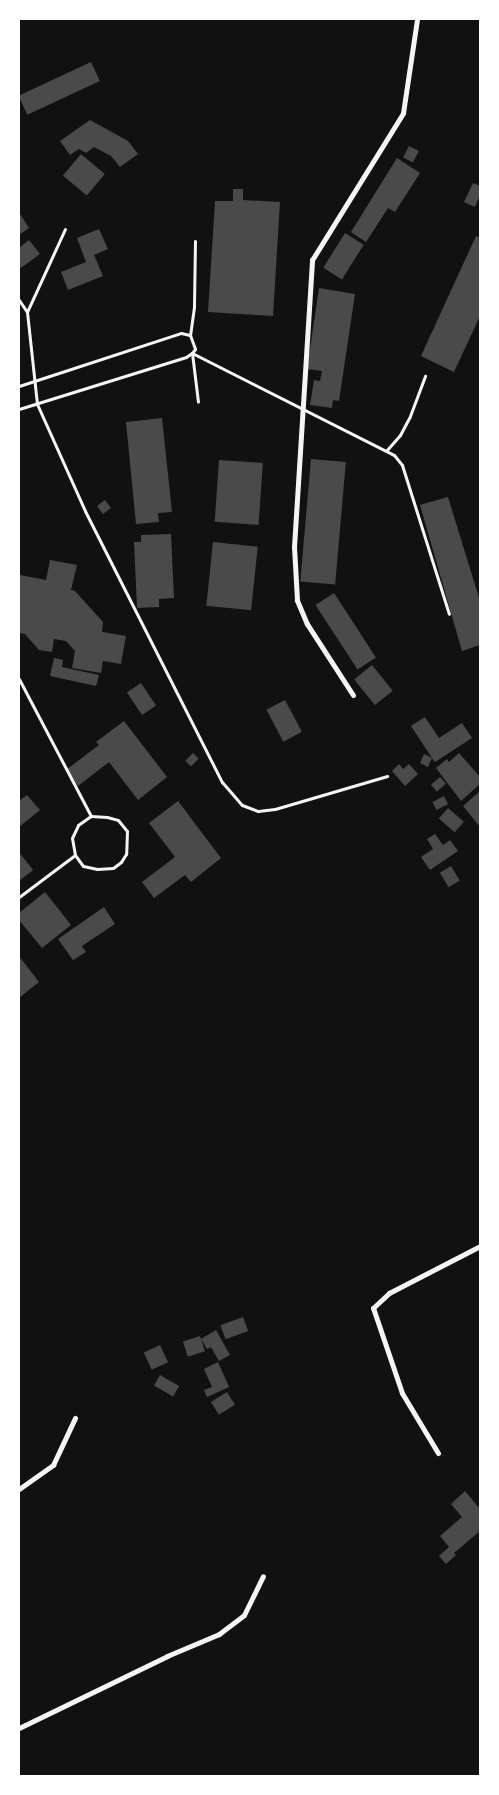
<!DOCTYPE html>
<html>
<head>
<meta charset="utf-8">
<style>
  body { margin:0 }
  #map { position:relative; width:499px; height:1795px; overflow:hidden; background:#111; font-family:Signika,sans-serif }
  div>[style] { position:absolute }
  [style*='--x'] { left:calc(var(--x)*1px); top:calc(var(--y)*1px); width:calc(var(--w)*1px); rotate:calc(var(--a)*1deg) }
  .building>* { inset:0; background:#4a4a4a; transform-origin:0 0 }
  .service>* { height:3px; margin:-1.5px; padding:0 1.5px; transform-origin:1.5px; border-radius:1.5px; background:#f5f5f5 }
  .minor>* { height:5px; margin:-2.5px; padding:0 2.5px; transform-origin:2.5px; border-radius:2.5px; background:#f5f5f5 }
  span { translate:-50% -50%; white-space:nowrap; text-align:center; line-height:1.15; -webkit-text-stroke:4.5px #fff; paint-order:stroke }
  .frame { position:absolute; inset:0; border:20px solid #fff; pointer-events:none }
</style>
</head>
<body>
<div id="map">
  <div class="building">
    <div style="left:91px;top:62px;width:21px;height:80px;rotate:65deg"></div>
    <div style="clip-path:polygon(90px 120px,128px 141px,138px 154px,120px 167px,111px 156px,94px 147px,86px 153px,79px 149px,70px 155px,60px 141px)"></div>
    <div style="left:409px;top:146px;width:11px;height:13px;rotate:27deg"></div>
    <div style="left:81px;top:154px;width:31px;height:28px;rotate:40deg"></div>
    <div style="clip-path:polygon(397px 158px,420px 173px,395px 212px,388px 208px,366px 242px,351px 232px)"></div>
    <div style="clip-path:polygon(473px 183px,480px 186px,480px 195px,475px 207px,464px 202px)"></div>
    <div style="clip-path:polygon(233px 189px,243px 189px,243px 200px,280px 202px,273px 316px,208px 312px,215px 201px,233px 201px)"></div>
    <div style="clip-path:polygon(20px 214px,29px 228px,19px 235px,19px 215px)"></div>
    <div style="clip-path:polygon(99px 229px,108px 249px,94px 255px,103px 276px,68px 290px,61px 272px,86px 262px,77px 238px)"></div>
    <div style="left:345px;top:233px;width:22px;height:41px;rotate:32deg"></div>
    <div style="clip-path:polygon(476px 236px,480px 238px,480px 316px,454px 372px,421px 356px)"></div>
    <div style="clip-path:polygon(29px 240px,40px 254px,21px 268px,19px 264px,19px 248px)"></div>
    <div style="clip-path:polygon(319px 288px,355px 294px,339px 401px,333px 400px,332px 408px,310px 405px,314px 380px,320px 381px,322px 371px,307px 369px)"></div>
    <div style="clip-path:polygon(162px 418px,172px 512px,158px 513px,159px 522px,136px 524px,126px 422px)"></div>
    <div style="left:311px;top:459px;width:35px;height:123px;rotate:5deg"></div>
    <div style="left:219px;top:460px;width:44px;height:62px;rotate:4deg"></div>
    <div style="clip-path:polygon(448px 497px,480px 601px,480px 645px,462px 651px,420px 505px)"></div>
    <div style="left:105px;top:500px;width:10px;height:10px;rotate:53deg"></div>
    <div style="clip-path:polygon(171px 534px,174px 598px,159px 599px,159px 607px,137px 608px,134px 542px,141px 542px,141px 535px)"></div>
    <div style="left:213px;top:542px;width:45px;height:64px;rotate:6deg"></div>
    <div style="clip-path:polygon(50px 560px,77px 565px,71px 590px,75px 591px,103px 622px,102px 632px,126px 636px,121px 664px,103px 661px,101px 673px,72px 668px,75px 651px,66px 641px,54px 639px,52px 652px,39px 650px,25px 634px,19px 633px,20px 575px,46px 580px)"></div>
    <div style="left:334px;top:593px;width:77px;height:22px;rotate:57deg"></div>
    <div style="clip-path:polygon(54px 658px,63px 660px,62px 667px,99px 675px,96px 686px,50px 676px)"></div>
    <div style="left:372px;top:665px;width:33px;height:23px;rotate:51deg"></div>
    <div style="left:141px;top:683px;width:27px;height:17px;rotate:56deg"></div>
    <div style="left:285px;top:700px;width:36px;height:21px;rotate:62deg"></div>
    <div style="clip-path:polygon(425px 717px,439px 738px,462px 723px,472px 738px,435px 762px,432px 758px,428px 767px,420px 763px,424px 754px,432px 758px,411px 726px)"></div>
    <div style="clip-path:polygon(124px 721px,167px 777px,138px 800px,109px 762px,78px 786px,66px 770px,99px 745px,96px 742px)"></div>
    <div style="left:193px;top:753px;width:8px;height:11px;rotate:45deg"></div>
    <div style="clip-path:polygon(459px 753px,480px 777px,480px 784px,461px 801px,436px 768px,447px 759px,449px 762px)"></div>
    <div style="clip-path:polygon(399px 764px,403px 769px,409px 764px,418px 774px,405px 786px,392px 771px)"></div>
    <div style="left:440px;top:777px;width:9px;height:12px;rotate:49deg"></div>
    <div style="clip-path:polygon(480px 791px,480px 827px,463px 806px)"></div>
    <div style="clip-path:polygon(27px 795px,40px 810px,19px 827px,19px 801px)"></div>
    <div style="left:444px;top:796px;width:9px;height:13px;rotate:63deg"></div>
    <div style="clip-path:polygon(178px 801px,221px 858px,191px 882px,185px 875px,154px 898px,142px 882px,175px 857px,149px 823px)"></div>
    <div style="left:448px;top:808px;width:21px;height:14px;rotate:41deg"></div>
    <div style="clip-path:polygon(435px 834px,443px 845px,450px 840px,458px 851px,430px 870px,421px 857px,433px 849px,427px 839px)"></div>
    <div style="clip-path:polygon(19px 852px,33px 870px,19px 881px)"></div>
    <div style="left:451px;top:866px;width:17px;height:13px;rotate:59deg"></div>
    <div style="clip-path:polygon(45px 892px,71px 925px,42px 948px,19px 920px,19px 913px)"></div>
    <div style="clip-path:polygon(104px 907px,115px 924px,82px 946px,86px 952px,73px 960px,58px 939px)"></div>
    <div style="clip-path:polygon(19px 956px,39px 982px,19px 998px)"></div>
    <div style="left:243px;top:1317px;width:15px;height:24px;rotate:70deg"></div>
    <div style="clip-path:polygon(216px 1330px,230px 1355px,219px 1361px,211px 1347px,207px 1349px,201px 1339px)"></div>
    <div style="left:200px;top:1336px;width:16px;height:18px;rotate:72deg"></div>
    <div style="left:160px;top:1345px;width:19px;height:18px;rotate:65deg"></div>
    <div style="clip-path:polygon(218px 1362px,229px 1387px,207px 1397px,204px 1390px,212px 1387px,204px 1369px)"></div>
    <div style="left:160px;top:1375px;width:22px;height:12px;rotate:30deg"></div>
    <div style="left:227px;top:1392px;width:15px;height:19px;rotate:58deg"></div>
    <div style="clip-path:polygon(465px 1491px,480px 1509px,480px 1531px,454px 1553px,456px 1555px,446px 1564px,439px 1556px,449px 1547px,440px 1536px,462px 1517px,451px 1504px)"></div>
  </div>
  <div class="service">
    <div style="--x:65;--y:229;--w:91;--a:114.6"></div>
    <div style="--x:27;--y:312;--w:93;--a:83.8"></div>
    <div style="--x:37;--y:404;--w:117;--a:65.8"></div>
    <div style="--x:85;--y:511;--w:304;--a:63.2"></div>
    <div style="--x:222;--y:782;--w:30;--a:49"></div>
    <div style="--x:242;--y:805;--w:17;--a:21"></div>
    <div style="--x:258;--y:811;--w:17;--a:-7"></div>
    <div style="--x:275;--y:809;--w:117;--a:-16.4"></div>
    <div style="--x:195;--y:241;--w:66;--a:90.9"></div>
    <div style="--x:194;--y:307;--w:28;--a:98"></div>
    <div style="--x:190;--y:335;--w:15;--a:70"></div>
    <div style="--x:195;--y:349;--w:5;--a:127"></div>
    <div style="--x:192;--y:353;--w:49;--a:83"></div>
    <div style="--x:19;--y:300;--w:14;--a:56"></div>
    <div style="--x:192;--y:353;--w:226;--a:26.8"></div>
    <div style="--x:394;--y:455;--w:13;--a:51"></div>
    <div style="--x:402;--y:465;--w:156;--a:72.5"></div>
    <div style="--x:19;--y:386;--w:170;--a:-18.1"></div>
    <div style="--x:181;--y:333;--w:9;--a:13"></div>
    <div style="--x:19;--y:409;--w:175;--a:-17.3"></div>
    <div style="--x:186;--y:357;--w:7;--a:-34"></div>
    <div style="--x:386;--y:451;--w:21;--a:-49"></div>
    <div style="--x:400;--y:435;--w:21;--a:-62"></div>
    <div style="--x:410;--y:416;--w:43;--a:-69.4"></div>
    <div style="--x:19;--y:679;--w:155;--a:62.3"></div>
    <div style="--x:91;--y:816;--w:16;--a:4"></div>
    <div style="--x:107;--y:817;--w:11;--a:15"></div>
    <div style="--x:118;--y:820;--w:14;--a:51"></div>
    <div style="--x:127;--y:831;--w:23;--a:92"></div>
    <div style="--x:126;--y:854;--w:9;--a:122"></div>
    <div style="--x:121;--y:862;--w:10;--a:143"></div>
    <div style="--x:113;--y:868;--w:16;--a:176"></div>
    <div style="--x:97;--y:869;--w:14;--a:-168"></div>
    <div style="--x:83;--y:866;--w:14;--a:-126"></div>
    <div style="--x:75;--y:855;--w:17;--a:-100"></div>
    <div style="--x:72;--y:838;--w:14;--a:-65"></div>
    <div style="--x:78;--y:825;--w:16;--a:-35"></div>
    <div style="--x:19;--y:897;--w:70;--a:-36.9"></div>
  </div>
  <div class="minor">
    <div style="--x:353;--y:695;--w:85;--a:-122.9"></div>
    <div style="--x:307;--y:624;--w:26;--a:-113"></div>
    <div style="--x:297;--y:600;--w:53;--a:-93.2"></div>
    <div style="--x:294;--y:547;--w:288;--a:-86.4"></div>
    <div style="--x:312;--y:260;--w:173;--a:-58.2"></div>
    <div style="--x:403;--y:113;--w:95;--a:-81.5"></div>
    <div style="--x:438;--y:1453;--w:70;--a:-121"></div>
    <div style="--x:402;--y:1393;--w:90;--a:-108.8"></div>
    <div style="--x:373;--y:1308;--w:22;--a:-43"></div>
    <div style="--x:389;--y:1293;--w:102;--a:-27.3"></div>
    <div style="--x:19;--y:1489;--w:42;--a:-35.2"></div>
    <div style="--x:53;--y:1465;--w:52;--a:-64.9"></div>
    <div style="--x:19;--y:1728;--w:165;--a:-25.9"></div>
    <div style="--x:167;--y:1656;--w:56;--a:-22.9"></div>
    <div style="--x:219;--y:1634;--w:31;--a:-37"></div>
    <div style="--x:244;--y:1615;--w:43;--a:-64"></div>
  </div>
  <div class="frame"></div>
</div>
</body>
</html>
